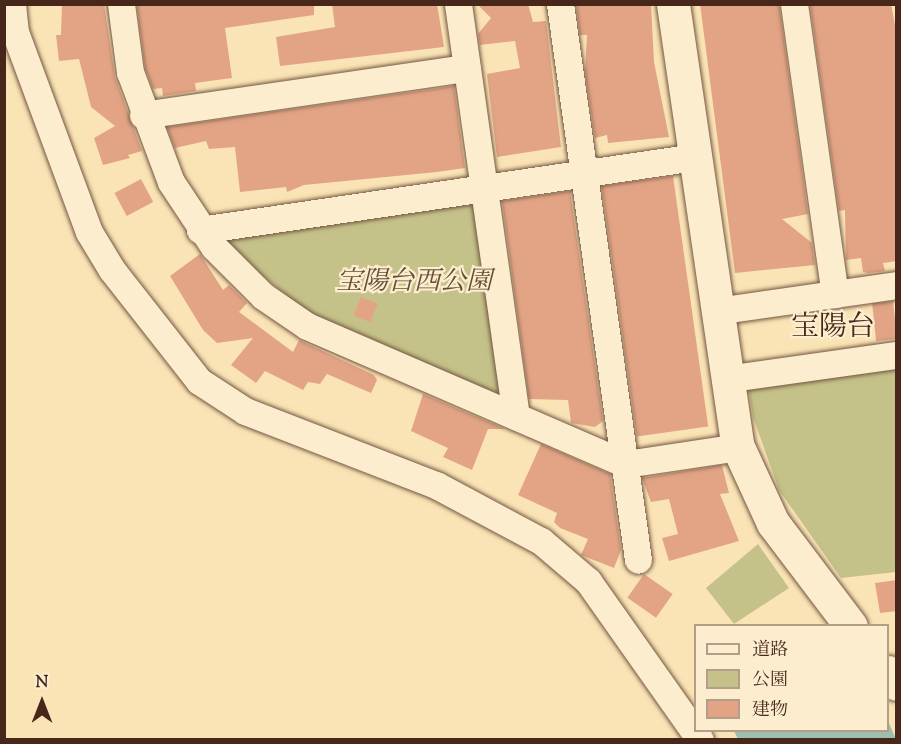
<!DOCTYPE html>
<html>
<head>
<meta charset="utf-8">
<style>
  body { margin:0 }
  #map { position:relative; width:901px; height:744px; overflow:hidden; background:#fae4b5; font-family:"Sorts Mill Goudy","Noto Serif JP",serif }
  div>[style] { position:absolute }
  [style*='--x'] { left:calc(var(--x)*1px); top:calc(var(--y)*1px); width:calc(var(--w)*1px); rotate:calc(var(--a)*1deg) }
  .green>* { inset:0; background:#c4c289 }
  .water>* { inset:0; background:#9ebeaf }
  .building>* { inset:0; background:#e3a486; transform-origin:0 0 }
  .roads { filter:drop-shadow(0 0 2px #745641) drop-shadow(0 0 2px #745641) }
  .minor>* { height:27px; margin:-13.5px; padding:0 13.5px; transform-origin:13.5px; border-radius:13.5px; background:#fcedcf }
  .tertiary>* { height:33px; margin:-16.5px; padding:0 16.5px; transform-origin:16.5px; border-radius:16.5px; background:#fcedcf }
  span { translate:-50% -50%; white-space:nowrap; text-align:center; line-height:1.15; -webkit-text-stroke:4.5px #fcedcf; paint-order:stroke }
  .park-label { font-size:26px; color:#664e36; font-style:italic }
  .quarter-label { font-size:28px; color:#47271a }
  .frame { position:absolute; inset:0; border:6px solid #47271a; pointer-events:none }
  .legend { position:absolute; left:694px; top:624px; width:195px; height:108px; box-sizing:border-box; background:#fcedcf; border:2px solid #b49e87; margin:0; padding:8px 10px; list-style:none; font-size:18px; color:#47271a }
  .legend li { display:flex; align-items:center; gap:12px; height:30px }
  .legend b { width:30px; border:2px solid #b49e87 }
  .north { position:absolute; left:12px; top:672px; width:60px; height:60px; -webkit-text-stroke:4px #fcedcf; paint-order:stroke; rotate:0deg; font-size:16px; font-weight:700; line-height:24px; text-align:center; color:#47271a }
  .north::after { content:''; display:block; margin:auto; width:21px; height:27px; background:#47271a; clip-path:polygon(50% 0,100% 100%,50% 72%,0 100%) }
</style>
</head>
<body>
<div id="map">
  <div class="green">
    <div style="clip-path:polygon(467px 201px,477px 208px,502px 388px,493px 396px,312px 316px,226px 246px,231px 236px)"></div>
    <div style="clip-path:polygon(896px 363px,896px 572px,841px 578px,779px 490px,753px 417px,748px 384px)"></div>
    <div style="clip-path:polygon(758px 544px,789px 588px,734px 624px,706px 588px)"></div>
  </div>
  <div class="water">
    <div style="clip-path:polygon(888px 721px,896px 739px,738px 739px,734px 731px,888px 730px)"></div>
  </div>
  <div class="building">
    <div style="clip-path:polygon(62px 4px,104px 4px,115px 77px,142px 151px,128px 155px,130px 158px,103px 165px,94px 138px,115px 126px,91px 107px,79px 59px,59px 61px,56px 35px,61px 35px)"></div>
    <div style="clip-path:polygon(314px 4px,314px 15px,225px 28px,232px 78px,195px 83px,196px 91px,163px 96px,162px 88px,153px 89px,145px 68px,137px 6px)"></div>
    <div style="clip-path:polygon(332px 4px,437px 4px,444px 47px,280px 66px,276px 37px,335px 27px)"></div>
    <div style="clip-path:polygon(477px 4px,528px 4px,533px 22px,546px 21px,561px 147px,497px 157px,487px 74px,520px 68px,515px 41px,480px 45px,478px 34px,491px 18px)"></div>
    <div style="clip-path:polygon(576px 4px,651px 4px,654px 62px,669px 137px,608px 143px,607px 135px,595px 138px,585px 71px,587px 35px,580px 35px)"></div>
    <div style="clip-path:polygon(700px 4px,779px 4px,808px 214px,782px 219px,812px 243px,815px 265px,735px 273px)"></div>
    <div style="clip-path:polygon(810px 4px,891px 4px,897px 35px,897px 261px,883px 263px,885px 271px,868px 273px,863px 272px,861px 258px,846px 260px,845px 210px,839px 211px)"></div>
    <div style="clip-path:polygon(454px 86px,465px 168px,437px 172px,304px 185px,287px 192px,286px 187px,240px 192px,235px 147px,209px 149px,206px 141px,175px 148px,167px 127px)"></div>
    <div style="left:673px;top:176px;width:253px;height:72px;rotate:82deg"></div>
    <div style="left:141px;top:179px;width:26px;height:30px;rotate:62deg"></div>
    <div style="clip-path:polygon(570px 191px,603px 421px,595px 427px,571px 423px,568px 400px,529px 399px,502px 201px)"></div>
    <div style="clip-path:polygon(200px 254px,223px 290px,229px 285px,247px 303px,239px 312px,293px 352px,299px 340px,374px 375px,377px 380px,371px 393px,327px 374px,320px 384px,308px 382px,303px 390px,265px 371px,256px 383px,231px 365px,253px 338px,217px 343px,203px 330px,170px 276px)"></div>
    <div style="left:361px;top:297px;width:18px;height:20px;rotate:22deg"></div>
    <div style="left:893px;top:301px;width:38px;height:21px;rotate:84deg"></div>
    <div style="clip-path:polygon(423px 394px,505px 429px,488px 429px,472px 470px,443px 457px,448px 448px,411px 431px)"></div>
    <div style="clip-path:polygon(541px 444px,610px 474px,621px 550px,614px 568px,581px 555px,588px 539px,560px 528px,554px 522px,557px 513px,518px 495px)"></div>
    <div style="clip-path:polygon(722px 465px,729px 493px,720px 494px,739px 541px,669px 561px,662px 538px,678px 534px,669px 499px,651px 502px,642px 478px)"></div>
    <div style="left:644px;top:574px;width:35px;height:29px;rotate:35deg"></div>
    <div style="clip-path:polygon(897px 580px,897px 611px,880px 613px,875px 583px)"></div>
  </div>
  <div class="roads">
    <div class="minor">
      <div style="--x:12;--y:4;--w:28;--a:84"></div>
      <div style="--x:15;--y:32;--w:213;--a:69.7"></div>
      <div style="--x:89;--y:232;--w:44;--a:58.8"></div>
      <div style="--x:112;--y:270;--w:141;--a:51.9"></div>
      <div style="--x:199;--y:381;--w:55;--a:33.1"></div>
      <div style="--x:245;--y:411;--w:205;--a:21.2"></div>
      <div style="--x:436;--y:485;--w:119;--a:28.1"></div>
      <div style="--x:541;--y:541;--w:62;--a:40.4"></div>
      <div style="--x:588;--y:581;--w:194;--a:54.8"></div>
      <div style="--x:121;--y:4;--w:69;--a:82.5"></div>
      <div style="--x:130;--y:72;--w:117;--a:69.6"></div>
      <div style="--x:171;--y:182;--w:78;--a:56.5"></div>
      <div style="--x:214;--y:247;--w:69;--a:45"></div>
      <div style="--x:263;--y:296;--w:53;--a:34.3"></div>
      <div style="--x:307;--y:326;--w:348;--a:23.4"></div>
      <div style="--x:626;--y:464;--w:113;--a:-8.6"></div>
      <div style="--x:458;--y:4;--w:416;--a:82"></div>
      <div style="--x:560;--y:4;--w:561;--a:82.01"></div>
      <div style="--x:794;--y:4;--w:293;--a:82"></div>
      <div style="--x:143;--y:115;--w:327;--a:-8.3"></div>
      <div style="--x:200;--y:230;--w:500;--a:-8.39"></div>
      <div style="--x:716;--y:311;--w:182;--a:-8.2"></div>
      <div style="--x:725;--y:379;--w:173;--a:-8"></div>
    </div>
    <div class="tertiary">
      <div style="--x:673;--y:4;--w:448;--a:81.7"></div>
      <div style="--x:738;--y:447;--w:84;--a:65.3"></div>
      <div style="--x:773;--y:523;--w:129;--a:52.9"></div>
      <div style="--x:888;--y:672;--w:14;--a:56"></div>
    </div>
  </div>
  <div class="park-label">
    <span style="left:414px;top:283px">宝陽台西公園</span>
  </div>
  <div class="quarter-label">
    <span style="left:833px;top:328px">宝陽台</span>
  </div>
  <div class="frame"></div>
  <ul class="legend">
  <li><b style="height:8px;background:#fcedcf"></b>道路</li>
  <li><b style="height:16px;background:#c4c289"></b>公園</li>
  <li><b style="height:16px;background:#e3a486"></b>建物</li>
  </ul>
  <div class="north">N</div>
</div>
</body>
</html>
